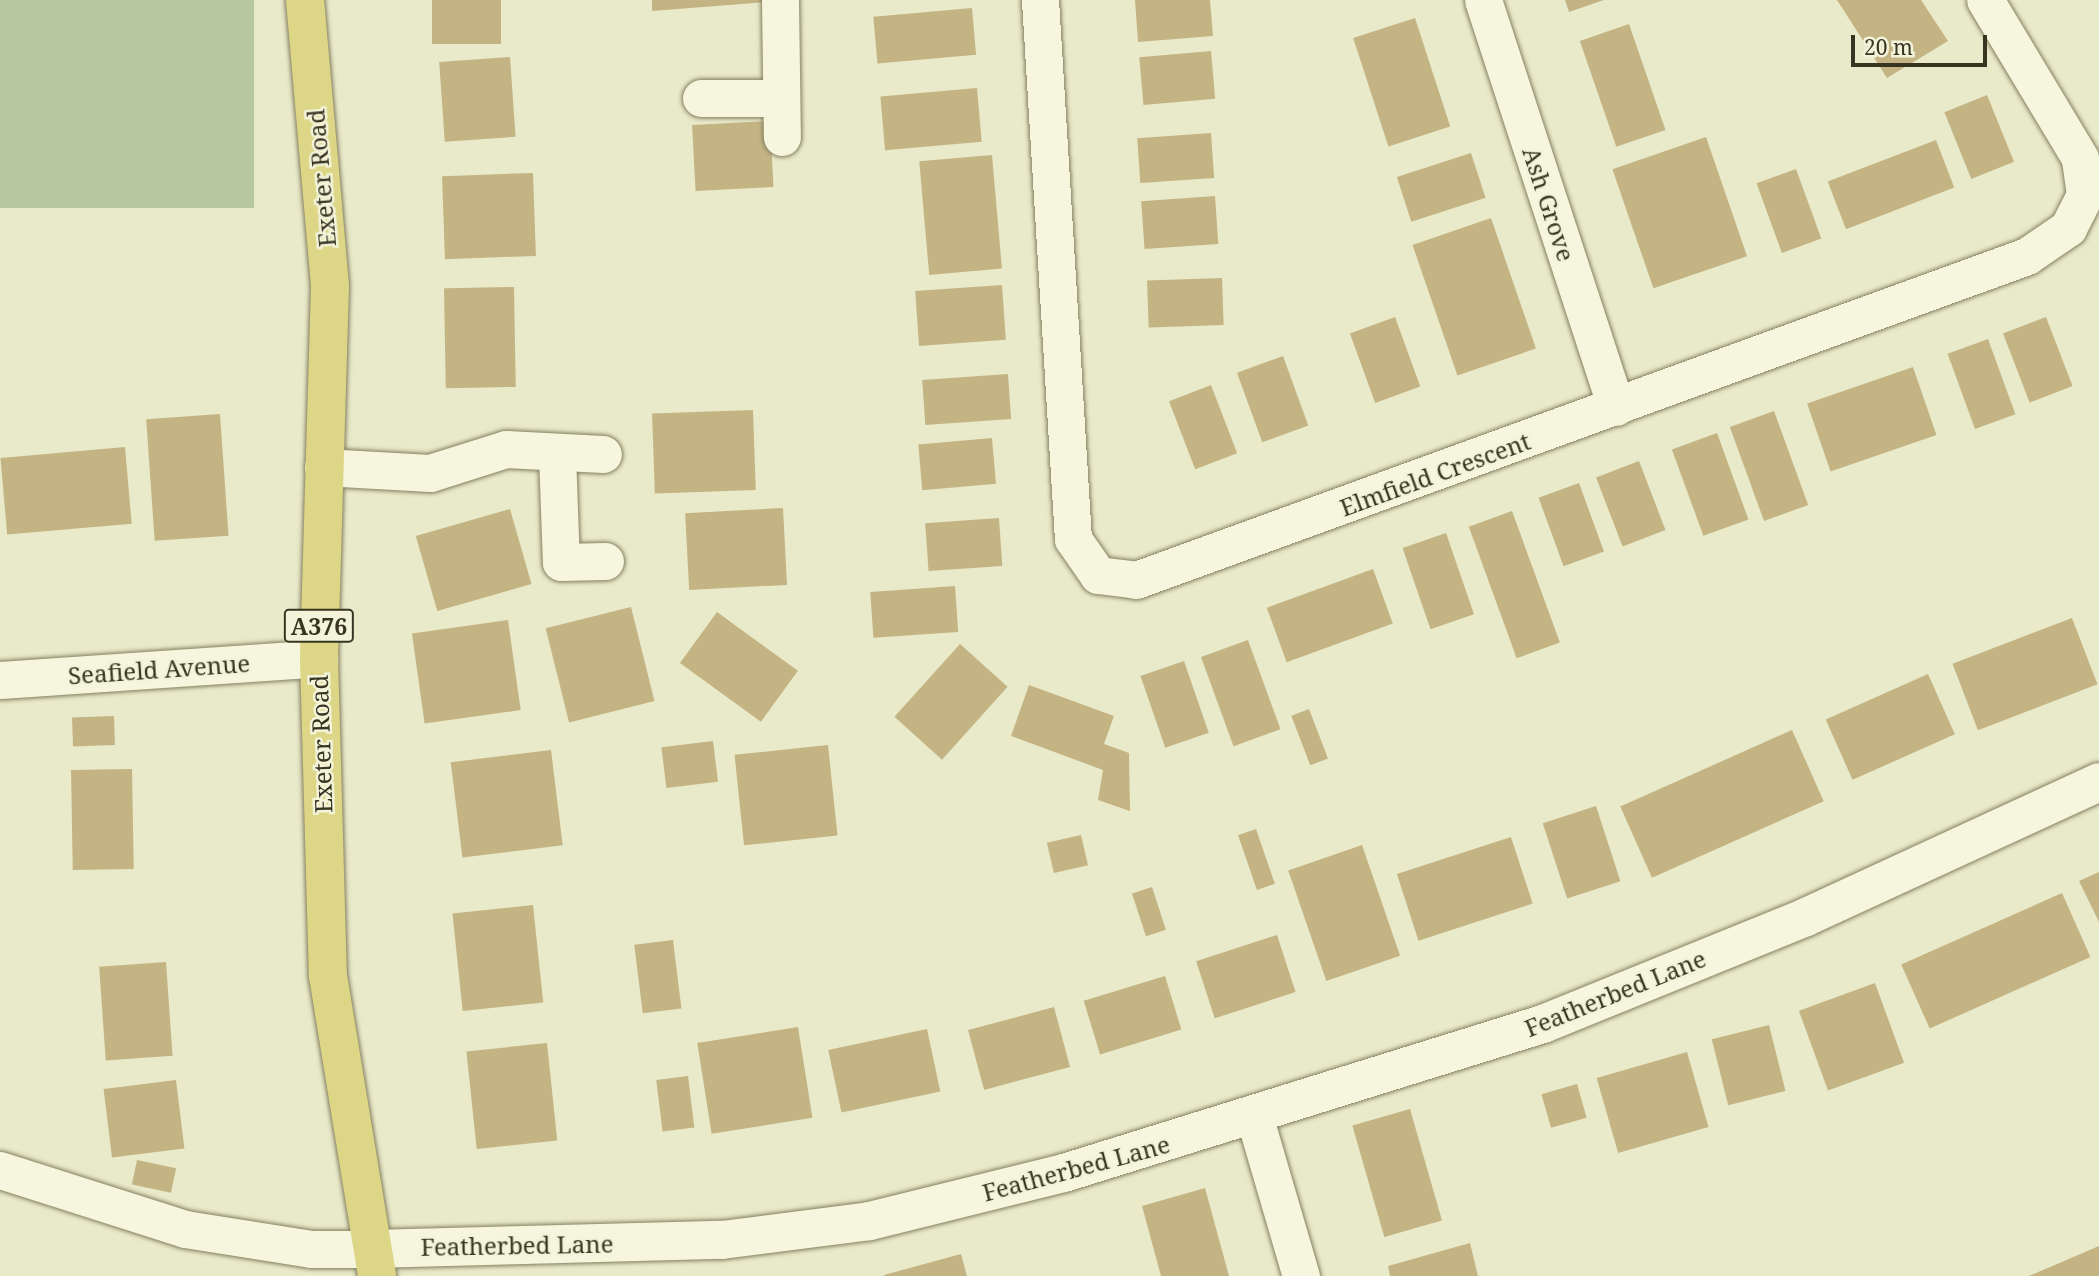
<!DOCTYPE html>
<html>
<head>
<meta charset="utf-8">
<style>
  body { margin:0 }
  #map { position:relative; width:2099px; height:1276px; overflow:hidden; background:#e9eaca; font-family:"Noto Serif",serif }
  div>[style] { position:absolute }
  [style*='--x'] { left:calc(var(--x)*1px); top:calc(var(--y)*1px); width:calc(var(--w)*1px); rotate:calc(var(--a)*1deg) }
  .green>* { inset:0; background:#b6c89f; transform-origin:0 0 }
  .building>* { inset:0; background:#c4b484; transform-origin:0 0 }
  .roads { filter:drop-shadow(0 0 2px #858060) drop-shadow(0 0 2px #858060) }
  .minor>* { height:37px; margin:-18.5px; padding:0 18.5px; transform-origin:18.5px; border-radius:18.5px; background:#f5f6dd }
  .tertiary>* { height:38px; margin:-19px; padding:0 19px; transform-origin:19px; border-radius:19px; background:#f5f6dd }
  .trunk>* { height:38px; margin:-19px; padding:0 19px; transform-origin:19px; border-radius:19px; background:#dcd686 }
  span { translate:-50% -50%; white-space:nowrap; text-align:center; line-height:1.15; -webkit-text-stroke:5px #f2f3d9; paint-order:stroke }
  .shield-label span { padding:2px 5px; background:#f2f3d9; border:2px solid; border-radius:5px; -webkit-text-stroke-width:0 }
  .shield-label { font-size:23px; color:#383422; font-weight:700 }
  .street-label { font-size:24px; color:#383422 }
  .scale { position:absolute; left:1851px; top:35px; width:136px; height:32px; box-sizing:border-box; border:4px solid #383422; border-top:0; padding-left:9px; font-size:21px; line-height:24px; white-space:nowrap; color:#383422; -webkit-text-stroke:5px #f2f3d9; paint-order:stroke }
</style>
</head>
<body>
<div id="map">
  <div class="green">
    <div style="left:0;top:0;width:254px;height:208px"></div>
  </div>
  <div class="building">
    <div style="left:432px;top:0;width:69px;height:44px"></div>
    <div style="clip-path:polygon(652px 0,768px 0,768px 2px,652px 11px)"></div>
    <div style="clip-path:polygon(1135px 0,1210px 0,1213px 36px,1138px 42px)"></div>
    <div style="clip-path:polygon(1565px 0,1604px 0,1569px 12px)"></div>
    <div style="clip-path:polygon(1837px 0,1921px 0,1948px 41px,1887px 78px)"></div>
    <div style="left:972px;top:8px;width:47px;height:99px;rotate:85deg"></div>
    <div style="left:1415px;top:18px;width:114px;height:65px;rotate:72deg"></div>
    <div style="left:1629px;top:24px;width:112px;height:52px;rotate:71deg"></div>
    <div style="left:1211px;top:51px;width:48px;height:72px;rotate:85deg"></div>
    <div style="left:510px;top:57px;width:80px;height:71px;rotate:86deg"></div>
    <div style="left:977px;top:88px;width:54px;height:97px;rotate:85deg"></div>
    <div style="left:1987px;top:95px;width:72px;height:46px;rotate:68deg"></div>
    <div style="left:770px;top:121px;width:66px;height:78px;rotate:87deg"></div>
    <div style="left:1211px;top:133px;width:45px;height:74px;rotate:86deg"></div>
    <div style="left:1706px;top:137px;width:126px;height:99px;rotate:71deg"></div>
    <div style="left:1936px;top:140px;width:51px;height:116px;rotate:69deg"></div>
    <div style="left:1471px;top:153px;width:47px;height:78px;rotate:72deg"></div>
    <div style="left:992px;top:155px;width:114px;height:73px;rotate:85deg"></div>
    <div style="left:1796px;top:169px;width:74px;height:42px;rotate:70deg"></div>
    <div style="left:533px;top:173px;width:83px;height:91px;rotate:88deg"></div>
    <div style="left:1215px;top:196px;width:48px;height:74px;rotate:86deg"></div>
    <div style="left:1491px;top:218px;width:138px;height:83px;rotate:71deg"></div>
    <div style="left:1222px;top:278px;width:47px;height:75px;rotate:88deg"></div>
    <div style="left:1002px;top:285px;width:55px;height:87px;rotate:86deg"></div>
    <div style="left:514px;top:287px;width:100px;height:70px;rotate:89deg"></div>
    <div style="left:1395px;top:317px;width:74px;height:48px;rotate:70deg"></div>
    <div style="left:2046px;top:317px;width:74px;height:46px;rotate:69deg"></div>
    <div style="left:1988px;top:339px;width:80px;height:43px;rotate:70deg"></div>
    <div style="left:1283px;top:356px;width:74px;height:49px;rotate:70deg"></div>
    <div style="left:1913px;top:367px;width:72px;height:112px;rotate:71deg"></div>
    <div style="left:1008px;top:374px;width:45px;height:86px;rotate:86deg"></div>
    <div style="left:1211px;top:385px;width:73px;height:45px;rotate:69deg"></div>
    <div style="left:753px;top:410px;width:80px;height:101px;rotate:88deg"></div>
    <div style="left:1774px;top:411px;width:100px;height:47px;rotate:70deg"></div>
    <div style="left:220px;top:414px;width:122px;height:74px;rotate:86deg"></div>
    <div style="left:1717px;top:433px;width:92px;height:48px;rotate:70deg"></div>
    <div style="left:992px;top:438px;width:46px;height:74px;rotate:85deg"></div>
    <div style="left:125px;top:447px;width:77px;height:125px;rotate:85deg"></div>
    <div style="left:1639px;top:461px;width:74px;height:46px;rotate:69deg"></div>
    <div style="left:1579px;top:483px;width:73px;height:43px;rotate:70deg"></div>
    <div style="left:783px;top:508px;width:77px;height:98px;rotate:87deg"></div>
    <div style="left:510px;top:509px;width:78px;height:98px;rotate:74deg"></div>
    <div style="left:1512px;top:511px;width:140px;height:46px;rotate:70deg"></div>
    <div style="left:999px;top:518px;width:48px;height:74px;rotate:86deg"></div>
    <div style="left:1446px;top:533px;width:86px;height:46px;rotate:71deg"></div>
    <div style="left:1373px;top:569px;width:58px;height:113px;rotate:70deg"></div>
    <div style="left:955px;top:586px;width:46px;height:85px;rotate:86deg"></div>
    <div style="left:631px;top:607px;width:97px;height:88px;rotate:76deg"></div>
    <div style="left:717px;top:612px;width:100px;height:63px;rotate:36deg"></div>
    <div style="left:2072px;top:618px;width:71px;height:128px;rotate:69deg"></div>
    <div style="left:508px;top:620px;width:91px;height:97px;rotate:82deg"></div>
    <div style="left:1248px;top:640px;width:95px;height:50px;rotate:70deg"></div>
    <div style="left:960px;top:644px;width:64px;height:98px;rotate:42deg"></div>
    <div style="left:1184px;top:661px;width:76px;height:46px;rotate:71deg"></div>
    <div style="left:1928px;top:674px;width:66px;height:112px;rotate:66deg"></div>
    <div style="clip-path:polygon(1029px 685px,1114px 716px,1104px 744px,1129px 753px,1130px 811px,1098px 800px,1103px 770px,1011px 736px)"></div>
    <div style="left:1309px;top:709px;width:53px;height:19px;rotate:69deg"></div>
    <div style="left:114px;top:716px;width:29px;height:42px;rotate:88deg"></div>
    <div style="left:1792px;top:730px;width:78px;height:188px;rotate:66deg"></div>
    <div style="left:713px;top:741px;width:41px;height:52px;rotate:83deg"></div>
    <div style="left:828px;top:745px;width:91px;height:94px;rotate:84deg"></div>
    <div style="left:551px;top:750px;width:96px;height:101px;rotate:83deg"></div>
    <div style="left:132px;top:769px;width:100px;height:61px;rotate:89deg"></div>
    <div style="left:1596px;top:806px;width:79px;height:56px;rotate:72deg"></div>
    <div style="left:1256px;top:829px;width:58px;height:19px;rotate:71deg"></div>
    <div style="left:1081px;top:835px;width:31px;height:35px;rotate:77deg"></div>
    <div style="left:1511px;top:837px;width:70px;height:120px;rotate:72deg"></div>
    <div style="left:1362px;top:845px;width:117px;height:78px;rotate:71deg"></div>
    <div style="clip-path:polygon(2099px 872px,2099px 922px,2079px 881px)"></div>
    <div style="left:1152px;top:887px;width:45px;height:21px;rotate:72deg"></div>
    <div style="left:2062px;top:893px;width:70px;height:176px;rotate:66deg"></div>
    <div style="left:533px;top:905px;width:98px;height:81px;rotate:84deg"></div>
    <div style="left:1277px;top:935px;width:60px;height:85px;rotate:72deg"></div>
    <div style="left:673px;top:940px;width:69px;height:39px;rotate:83deg"></div>
    <div style="left:166px;top:962px;width:94px;height:67px;rotate:86deg"></div>
    <div style="left:1165px;top:976px;width:56px;height:85px;rotate:73deg"></div>
    <div style="left:1875px;top:983px;width:85px;height:81px;rotate:70deg"></div>
    <div style="left:1054px;top:1007px;width:62px;height:89px;rotate:75deg"></div>
    <div style="left:1769px;top:1025px;width:68px;height:59px;rotate:76deg"></div>
    <div style="left:798px;top:1027px;width:92px;height:102px;rotate:81deg"></div>
    <div style="left:927px;top:1029px;width:64px;height:101px;rotate:78deg"></div>
    <div style="left:547px;top:1043px;width:98px;height:81px;rotate:84deg"></div>
    <div style="left:1687px;top:1052px;width:78px;height:94px;rotate:74deg"></div>
    <div style="left:688px;top:1076px;width:52px;height:32px;rotate:83deg"></div>
    <div style="left:176px;top:1080px;width:69px;height:73px;rotate:83deg"></div>
    <div style="left:1577px;top:1084px;width:35px;height:37px;rotate:74deg"></div>
    <div style="left:1410px;top:1109px;width:116px;height:60px;rotate:74deg"></div>
    <div style="left:137px;top:1160px;width:40px;height:25px;rotate:12deg"></div>
    <div style="clip-path:polygon(1205px 1188px,1229px 1276px,1161px 1276px,1142px 1206px)"></div>
    <div style="clip-path:polygon(1470px 1243px,1478px 1276px,1390px 1276px,1388px 1266px)"></div>
    <div style="clip-path:polygon(2099px 1246px,2099px 1276px,2029px 1276px)"></div>
    <div style="clip-path:polygon(961px 1254px,967px 1276px,884px 1276px,884px 1275px)"></div>
  </div>
  <div class="roads">
    <div class="minor">
      <div style="--x:780;--y:0;--w:137;--a:89.2"></div>
      <div style="--x:1040;--y:0;--w:540;--a:86.5"></div>
      <div style="--x:1073;--y:539;--w:44;--a:55.2"></div>
      <div style="--x:1098;--y:575;--w:38;--a:7"></div>
      <div style="--x:1136;--y:580;--w:948;--a:-19.98"></div>
      <div style="--x:2027;--y:256;--w:50;--a:-34.3"></div>
      <div style="--x:2068;--y:228;--w:37;--a:-63"></div>
      <div style="--x:2085;--y:195;--w:37;--a:-98"></div>
      <div style="--x:2080;--y:158;--w:184;--a:-121"></div>
      <div style="--x:1483;--y:0;--w:428;--a:71.9"></div>
      <div style="--x:701;--y:98;--w:80;--a:0"></div>
      <div style="--x:557;--y:455;--w:107;--a:87.9"></div>
      <div style="--x:561;--y:562;--w:44;--a:-1.3"></div>
      <div style="--x:323;--y:467;--w:107;--a:3.2"></div>
      <div style="--x:430;--y:473;--w:80;--a:-17.5"></div>
      <div style="--x:506;--y:449;--w:97;--a:3"></div>
      <div style="--x:0;--y:680;--w:320;--a:-3.9"></div>
      <div style="--x:1255;--y:1119;--w:164;--a:73.7"></div>
      <div style="--x:0;--y:1170;--w:194;--a:17.7"></div>
      <div style="--x:185;--y:1229;--w:128;--a:9"></div>
      <div style="--x:311;--y:1249;--w:61;--a:0"></div>
    </div>
    <div class="tertiary">
      <div style="--x:372;--y:1249;--w:350;--a:-1.5"></div>
      <div style="--x:722;--y:1240;--w:149;--a:-7.3"></div>
      <div style="--x:870;--y:1221;--w:200;--a:-13.9"></div>
      <div style="--x:1064;--y:1173;--w:502;--a:-17.28"></div>
      <div style="--x:1543;--y:1024;--w:284;--a:-22.1"></div>
      <div style="--x:1806;--y:917;--w:323;--a:-24.7"></div>
    </div>
    <div class="trunk">
      <div style="--x:305;--y:0;--w:287;--a:85"></div>
      <div style="--x:330;--y:286;--w:372;--a:91.7"></div>
      <div style="--x:319;--y:658;--w:318;--a:88.4"></div>
      <div style="--x:328;--y:976;--w:304;--a:80.7"></div>
    </div>
  </div>
  <div class="shield-label">
    <span style="left:319px;top:626px">A376</span>
  </div>
  <div class="street-label">
    <span style="left:321px;top:178px;rotate:-95deg">Exeter Road</span>
    <span style="left:1549px;top:204px;rotate:72deg">Ash Grove</span>
    <span style="left:1435px;top:474px;rotate:-20deg">Elmfield Crescent</span>
    <span style="left:159px;top:669px;rotate:-4deg">Seafield Avenue</span>
    <span style="left:321px;top:744px;rotate:-92deg">Exeter Road</span>
    <span style="left:1615px;top:993px;rotate:-22deg">Featherbed Lane</span>
    <span style="left:1076px;top:1168px;rotate:-15deg">Featherbed Lane</span>
    <span style="left:517px;top:1245px;rotate:-1deg">Featherbed Lane</span>
  </div>
  <div class="scale">20 m</div>
</div>
</body>
</html>
